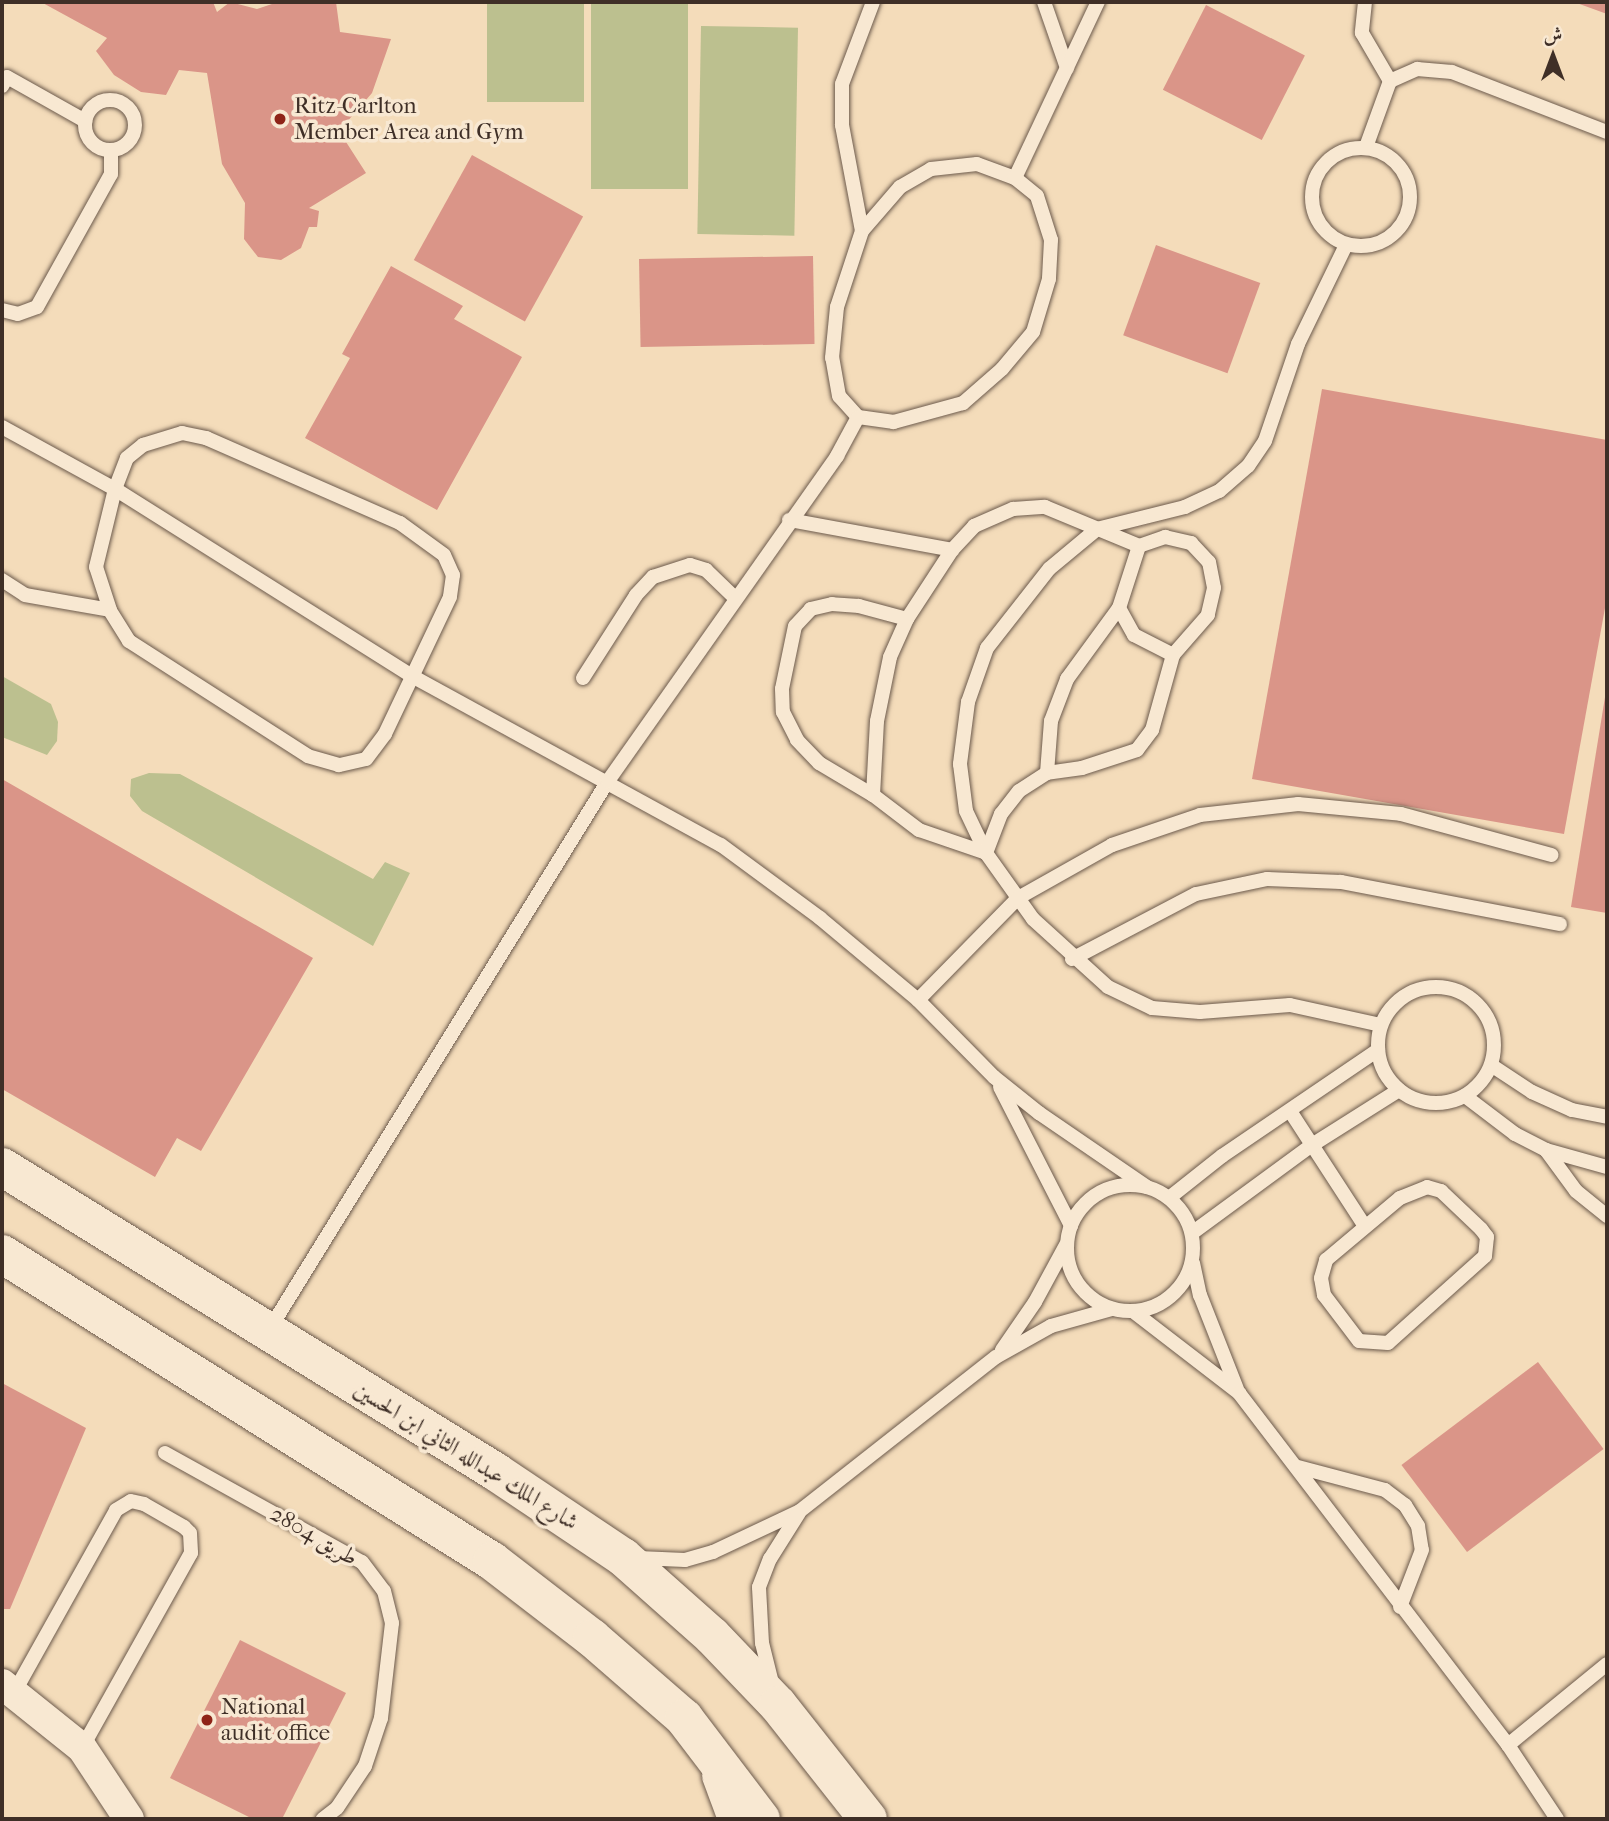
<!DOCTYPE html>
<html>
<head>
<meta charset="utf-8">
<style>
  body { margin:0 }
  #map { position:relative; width:1609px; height:1821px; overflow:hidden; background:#f4dcba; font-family:"IM FELL French Canon",Amiri,serif }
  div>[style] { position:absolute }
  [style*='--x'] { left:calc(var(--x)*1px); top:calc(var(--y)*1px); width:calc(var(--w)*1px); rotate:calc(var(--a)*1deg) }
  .green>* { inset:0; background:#bcc08f; transform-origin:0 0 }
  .building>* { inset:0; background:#da9588; transform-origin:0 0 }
  .roads { filter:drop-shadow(0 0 2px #6c5a4c) drop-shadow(0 0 2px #6c5a4c) }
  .lane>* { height:14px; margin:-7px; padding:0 7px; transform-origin:7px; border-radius:7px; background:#f8e8d2 }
  .lane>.ring { margin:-7px; padding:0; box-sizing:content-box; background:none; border:14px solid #f8e8d2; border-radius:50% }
  .street>* { height:30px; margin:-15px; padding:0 15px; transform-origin:15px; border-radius:15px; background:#f8e8d2 }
  .secondary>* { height:38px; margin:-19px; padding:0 19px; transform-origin:19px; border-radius:19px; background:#f8e8d2 }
  .dots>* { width:19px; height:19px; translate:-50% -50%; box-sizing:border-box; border:4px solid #f8e8d2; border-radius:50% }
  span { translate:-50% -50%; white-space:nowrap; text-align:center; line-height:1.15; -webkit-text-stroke:7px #f8e8d2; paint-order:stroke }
  .poi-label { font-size:23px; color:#3f2f27 }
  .left { translate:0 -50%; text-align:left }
  .street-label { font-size:23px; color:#3f2f27 }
  .frame { position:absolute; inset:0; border:4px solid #3f2f27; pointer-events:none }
  .north { position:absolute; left:1518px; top:21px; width:70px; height:70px; -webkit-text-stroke:5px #f8e8d2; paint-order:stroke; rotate:0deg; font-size:19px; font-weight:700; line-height:28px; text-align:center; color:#3f2f27 }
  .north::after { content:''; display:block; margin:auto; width:24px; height:32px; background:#3f2f27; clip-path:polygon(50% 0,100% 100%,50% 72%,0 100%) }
</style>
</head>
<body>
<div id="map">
  <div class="green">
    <div style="left:487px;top:2px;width:97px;height:100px"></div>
    <div style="left:591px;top:2px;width:97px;height:187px"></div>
    <div style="left:701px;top:26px;width:97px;height:208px;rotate:1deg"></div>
    <div style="clip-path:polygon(2px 676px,51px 704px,58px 722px,57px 741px,47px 755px,2px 737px)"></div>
    <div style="clip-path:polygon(149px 773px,180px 774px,373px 879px,385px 862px,410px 873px,373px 946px,142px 811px,130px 796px,131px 779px)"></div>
  </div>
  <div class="building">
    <div style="clip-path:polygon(41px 2px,213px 2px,217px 12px,230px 2px,257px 9px,278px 2px,336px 2px,340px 32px,391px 39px,372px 93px,339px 131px,366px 173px,309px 208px,319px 211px,317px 227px,309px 227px,301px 248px,281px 260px,258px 257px,244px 239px,245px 203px,222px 164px,207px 73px,179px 70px,166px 95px,141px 92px,114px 75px,96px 51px,107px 38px)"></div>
    <div style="clip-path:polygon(1574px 2px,1607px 2px,1607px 14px)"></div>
    <div style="left:1206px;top:5px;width:111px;height:95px;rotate:27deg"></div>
    <div style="left:472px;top:155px;width:127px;height:120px;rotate:29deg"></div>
    <div style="left:1156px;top:245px;width:111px;height:96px;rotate:20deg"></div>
    <div style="left:813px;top:256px;width:88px;height:174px;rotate:89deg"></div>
    <div style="clip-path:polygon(391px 266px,463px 306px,454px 319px,522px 357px,437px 510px,305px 438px,350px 358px,342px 354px)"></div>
    <div style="clip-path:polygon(1322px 389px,1607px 440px,1607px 597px,1564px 834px,1252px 779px)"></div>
    <div style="clip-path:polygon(1606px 691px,1607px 692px,1607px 913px,1571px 907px)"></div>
    <div style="clip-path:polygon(2px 779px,313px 958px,201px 1151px,177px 1138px,155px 1177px,2px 1089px)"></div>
    <div style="left:1538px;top:1362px;width:109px;height:171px;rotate:53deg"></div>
    <div style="clip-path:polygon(2px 1383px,86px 1428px,10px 1609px,2px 1609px)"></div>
    <div style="clip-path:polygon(240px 1640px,346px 1693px,282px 1819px,253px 1819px,170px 1778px)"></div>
  </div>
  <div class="roads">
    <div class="lane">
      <div style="--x:1044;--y:2;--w:70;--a:70.8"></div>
      <div style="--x:1365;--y:2;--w:31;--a:96"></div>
      <div style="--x:1362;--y:33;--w:56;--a:59.7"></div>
      <div style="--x:2;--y:86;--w:10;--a:-61"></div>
      <div style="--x:7;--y:77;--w:90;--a:29.4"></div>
      <div class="ring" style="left:85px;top:100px;width:36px;height:36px"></div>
      <div style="--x:1366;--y:147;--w:70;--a:-70"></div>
      <div style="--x:1390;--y:81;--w:30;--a:-24"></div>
      <div style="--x:1417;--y:69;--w:35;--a:5"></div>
      <div style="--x:1452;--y:72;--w:166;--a:21.2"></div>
      <div class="ring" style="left:1312px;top:148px;width:84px;height:84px"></div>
      <div style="--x:977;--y:164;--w:40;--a:20.2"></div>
      <div style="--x:1015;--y:178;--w:28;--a:39"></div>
      <div style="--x:1037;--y:196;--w:46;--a:72.3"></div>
      <div style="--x:1051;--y:240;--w:39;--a:93"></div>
      <div style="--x:1049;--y:279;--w:55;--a:106.8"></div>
      <div style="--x:1033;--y:332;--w:48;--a:130"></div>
      <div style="--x:1002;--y:369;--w:52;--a:138.9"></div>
      <div style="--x:963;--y:403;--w:72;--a:164.6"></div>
      <div style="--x:894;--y:422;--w:36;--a:-172"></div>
      <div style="--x:858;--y:417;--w:28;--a:-132"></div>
      <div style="--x:839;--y:396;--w:39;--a:-100"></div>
      <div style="--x:832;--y:358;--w:51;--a:-84.4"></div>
      <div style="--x:837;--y:307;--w:80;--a:-71.8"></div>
      <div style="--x:862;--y:231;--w:58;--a:-49.2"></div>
      <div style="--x:900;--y:187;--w:36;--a:-30"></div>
      <div style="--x:931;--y:169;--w:46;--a:-6.2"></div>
      <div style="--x:1015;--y:178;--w:195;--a:-64.8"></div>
      <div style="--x:862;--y:231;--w:108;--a:-100.7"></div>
      <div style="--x:842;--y:125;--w:41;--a:-90"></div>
      <div style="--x:842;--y:84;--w:88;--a:-69.3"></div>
      <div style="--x:1346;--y:245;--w:110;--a:115.9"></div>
      <div style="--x:1298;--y:344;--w:102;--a:108.8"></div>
      <div style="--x:1265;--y:441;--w:30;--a:124"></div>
      <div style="--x:1248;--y:466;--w:38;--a:139"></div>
      <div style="--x:1219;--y:491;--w:38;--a:155"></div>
      <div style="--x:1185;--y:507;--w:91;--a:166"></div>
      <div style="--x:1097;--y:529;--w:62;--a:140.2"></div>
      <div style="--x:1049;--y:569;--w:100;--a:128.1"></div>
      <div style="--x:987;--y:648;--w:57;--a:109.4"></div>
      <div style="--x:968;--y:702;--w:63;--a:97.4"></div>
      <div style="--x:960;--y:764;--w:47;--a:82.7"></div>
      <div style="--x:966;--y:811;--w:47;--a:64.5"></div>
      <div style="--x:986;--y:853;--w:81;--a:54.5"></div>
      <div style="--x:1033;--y:919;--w:101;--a:42.2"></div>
      <div style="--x:1108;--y:987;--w:49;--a:25.5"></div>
      <div style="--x:1152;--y:1008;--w:48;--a:4.8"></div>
      <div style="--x:1200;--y:1012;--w:90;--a:-4.4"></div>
      <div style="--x:1290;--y:1005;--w:93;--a:12.4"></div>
      <div style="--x:2;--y:310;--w:16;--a:14"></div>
      <div style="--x:18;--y:314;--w:20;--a:-20"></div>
      <div style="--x:37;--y:307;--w:152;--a:-60.9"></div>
      <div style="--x:111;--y:174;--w:23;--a:-90"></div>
      <div style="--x:2;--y:427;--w:129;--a:28.8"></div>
      <div style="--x:115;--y:489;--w:349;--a:32.2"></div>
      <div style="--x:410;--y:675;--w:354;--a:28.7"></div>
      <div style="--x:721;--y:845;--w:123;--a:36.4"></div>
      <div style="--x:820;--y:918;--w:128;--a:39.9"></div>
      <div style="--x:918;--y:1000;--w:108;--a:45.4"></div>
      <div style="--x:994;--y:1077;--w:58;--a:38.7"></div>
      <div style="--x:1039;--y:1113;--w:131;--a:34.4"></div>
      <div style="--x:182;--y:433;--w:25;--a:12"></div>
      <div style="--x:206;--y:438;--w:212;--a:23.7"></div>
      <div style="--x:400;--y:523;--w:54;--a:36"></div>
      <div style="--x:444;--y:555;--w:22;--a:66"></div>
      <div style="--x:453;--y:575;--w:22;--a:98"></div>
      <div style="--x:450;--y:597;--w:152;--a:115.4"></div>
      <div style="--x:385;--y:734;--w:31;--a:127"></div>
      <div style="--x:366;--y:759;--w:28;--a:167"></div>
      <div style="--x:339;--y:765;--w:32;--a:-164"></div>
      <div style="--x:308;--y:756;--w:213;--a:-147.3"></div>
      <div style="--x:129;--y:641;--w:36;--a:-122"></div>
      <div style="--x:110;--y:610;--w:45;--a:-108"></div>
      <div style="--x:96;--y:567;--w:80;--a:-76.3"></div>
      <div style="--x:115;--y:489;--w:33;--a:-69"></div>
      <div style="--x:127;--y:458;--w:21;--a:-39"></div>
      <div style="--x:143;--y:445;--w:41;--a:-17.1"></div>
      <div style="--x:789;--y:520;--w:166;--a:10.4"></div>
      <div style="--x:1165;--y:537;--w:27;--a:13"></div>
      <div style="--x:1191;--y:543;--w:26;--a:47"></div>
      <div style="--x:1209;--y:562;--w:26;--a:79"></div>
      <div style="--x:1214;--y:588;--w:28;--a:103"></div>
      <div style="--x:1208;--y:615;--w:53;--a:131.2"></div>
      <div style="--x:1173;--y:655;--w:78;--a:105.6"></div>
      <div style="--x:1152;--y:730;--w:25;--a:127"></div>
      <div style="--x:1137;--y:750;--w:58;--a:161.9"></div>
      <div style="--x:1082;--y:768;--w:35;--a:172"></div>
      <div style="--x:1047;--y:773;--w:52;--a:-85.6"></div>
      <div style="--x:1051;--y:721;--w:45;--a:-69.1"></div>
      <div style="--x:1067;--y:679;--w:88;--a:-53.8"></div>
      <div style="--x:1119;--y:608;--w:65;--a:-72.1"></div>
      <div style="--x:1139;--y:546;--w:28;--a:-19"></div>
      <div style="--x:2;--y:580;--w:27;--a:33"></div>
      <div style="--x:25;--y:595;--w:86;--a:10"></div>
      <div style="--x:1119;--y:608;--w:31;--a:61"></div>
      <div style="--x:1134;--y:635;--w:44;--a:27.1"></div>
      <div style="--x:907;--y:619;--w:50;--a:-164.8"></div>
      <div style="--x:859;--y:606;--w:27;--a:-176"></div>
      <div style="--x:832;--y:604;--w:22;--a:167"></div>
      <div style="--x:811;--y:609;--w:23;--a:133"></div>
      <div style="--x:795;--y:626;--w:64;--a:101.7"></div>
      <div style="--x:782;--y:689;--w:23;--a:88"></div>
      <div style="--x:783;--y:712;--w:31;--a:63"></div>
      <div style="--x:797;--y:740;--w:32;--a:46"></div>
      <div style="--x:819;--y:763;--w:63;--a:30.7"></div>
      <div style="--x:873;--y:795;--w:58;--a:37.3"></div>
      <div style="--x:919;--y:830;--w:71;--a:18.9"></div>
      <div style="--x:986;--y:853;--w:42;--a:-69"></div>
      <div style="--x:1001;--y:814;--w:29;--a:-52"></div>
      <div style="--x:1019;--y:791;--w:33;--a:-33"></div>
      <div style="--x:583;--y:678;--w:98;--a:-57.4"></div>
      <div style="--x:636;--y:595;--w:25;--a:-47"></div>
      <div style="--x:653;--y:577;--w:39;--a:-18"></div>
      <div style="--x:690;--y:565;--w:17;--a:17"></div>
      <div style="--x:706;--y:570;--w:40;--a:44"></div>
      <div style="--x:873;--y:795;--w:74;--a:-86.9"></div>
      <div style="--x:877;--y:721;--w:65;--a:-78.5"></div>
      <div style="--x:890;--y:657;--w:42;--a:-65.9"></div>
      <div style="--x:907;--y:619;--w:82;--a:-56.9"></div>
      <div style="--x:952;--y:550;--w:33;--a:-47"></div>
      <div style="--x:974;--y:526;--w:43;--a:-23.6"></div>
      <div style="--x:1013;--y:509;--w:32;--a:-4"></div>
      <div style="--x:1045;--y:507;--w:102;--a:22.5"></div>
      <div style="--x:1072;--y:959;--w:140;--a:-27.7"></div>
      <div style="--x:1196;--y:894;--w:73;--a:-11.9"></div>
      <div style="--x:1267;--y:879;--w:74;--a:2.3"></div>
      <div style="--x:1341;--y:882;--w:223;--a:10.9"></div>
      <div class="ring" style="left:1378px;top:987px;width:102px;height:102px"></div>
      <div style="--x:918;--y:1000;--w:143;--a:-45.6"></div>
      <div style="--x:1018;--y:898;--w:108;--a:-29.4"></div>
      <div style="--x:1112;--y:845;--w:93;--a:-18.8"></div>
      <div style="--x:1200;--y:815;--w:99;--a:-6.4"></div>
      <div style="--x:1298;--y:804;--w:103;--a:5.5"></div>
      <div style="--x:1401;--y:814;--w:156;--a:15.2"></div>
      <div style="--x:1491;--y:1065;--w:49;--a:33.4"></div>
      <div style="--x:1532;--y:1092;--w:44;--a:24.2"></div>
      <div style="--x:1572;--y:1110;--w:36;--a:11"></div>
      <div style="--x:1000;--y:1087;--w:156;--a:62.9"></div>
      <div style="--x:1465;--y:1096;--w:63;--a:37.2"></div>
      <div style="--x:1515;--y:1134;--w:35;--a:27"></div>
      <div style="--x:1546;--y:1150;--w:63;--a:15.6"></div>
      <div style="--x:1290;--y:1111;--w:136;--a:57"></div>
      <div style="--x:1546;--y:1150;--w:51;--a:53.8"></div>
      <div style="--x:1576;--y:1191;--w:40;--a:39"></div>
      <div class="ring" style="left:1067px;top:1185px;width:112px;height:112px"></div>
      <div style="--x:1427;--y:1187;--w:15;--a:16"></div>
      <div style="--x:1441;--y:1191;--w:55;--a:43.5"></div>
      <div style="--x:1481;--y:1229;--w:10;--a:53"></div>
      <div style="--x:1487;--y:1237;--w:19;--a:96"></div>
      <div style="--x:1485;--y:1256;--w:130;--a:138.1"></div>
      <div style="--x:1388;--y:1343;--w:29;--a:-176"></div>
      <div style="--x:1359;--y:1341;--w:58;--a:-127.3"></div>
      <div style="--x:1324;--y:1295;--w:17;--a:-100"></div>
      <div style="--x:1321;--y:1278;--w:19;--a:-74"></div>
      <div style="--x:1326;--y:1260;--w:97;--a:-40"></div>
      <div style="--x:1400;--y:1198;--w:29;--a:-22"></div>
      <div style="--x:1169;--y:1198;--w:68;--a:-38.4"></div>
      <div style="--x:1222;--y:1156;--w:189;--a:-34.2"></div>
      <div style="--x:1192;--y:1233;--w:149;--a:-36.3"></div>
      <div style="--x:1312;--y:1145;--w:103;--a:-32.3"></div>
      <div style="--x:1193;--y:1263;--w:33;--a:78"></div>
      <div style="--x:1200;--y:1295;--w:101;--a:68.5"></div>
      <div style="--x:1134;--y:1312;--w:133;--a:37.6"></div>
      <div style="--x:1239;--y:1393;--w:443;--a:52.6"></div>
      <div style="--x:1508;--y:1745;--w:89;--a:56.5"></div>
      <div style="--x:269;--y:1330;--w:645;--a:-58.31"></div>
      <div style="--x:608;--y:781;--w:398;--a:-54.8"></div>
      <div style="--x:837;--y:456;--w:44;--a:-61.7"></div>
      <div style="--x:1002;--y:1350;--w:58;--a:-55.5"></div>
      <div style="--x:1035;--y:1302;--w:65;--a:-61.5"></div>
      <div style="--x:165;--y:1453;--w:225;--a:29"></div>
      <div style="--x:362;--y:1562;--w:36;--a:53"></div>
      <div style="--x:384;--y:1591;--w:33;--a:76"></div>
      <div style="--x:392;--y:1623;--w:96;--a:96.6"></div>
      <div style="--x:381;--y:1718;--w:51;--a:108.4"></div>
      <div style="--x:365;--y:1766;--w:50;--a:123.7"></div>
      <div style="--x:337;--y:1808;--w:18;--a:142"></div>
      <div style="--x:1298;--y:1467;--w:90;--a:14.8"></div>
      <div style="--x:1385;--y:1490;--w:25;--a:37"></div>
      <div style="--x:1405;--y:1505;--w:25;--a:58"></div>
      <div style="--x:1418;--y:1526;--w:24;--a:81"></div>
      <div style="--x:1422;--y:1550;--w:61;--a:111.1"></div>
      <div style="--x:638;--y:1558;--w:47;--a:2.4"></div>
      <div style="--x:685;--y:1560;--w:29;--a:-16"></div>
      <div style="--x:713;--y:1552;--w:96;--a:-25.2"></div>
      <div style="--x:800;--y:1511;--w:249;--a:-38.2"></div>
      <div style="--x:996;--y:1357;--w:63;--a:-29.4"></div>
      <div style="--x:1051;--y:1326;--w:63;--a:-15.6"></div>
      <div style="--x:772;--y:1683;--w:41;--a:-104"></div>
      <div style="--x:762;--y:1643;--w:56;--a:-93.1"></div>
      <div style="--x:759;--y:1587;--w:30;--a:-69"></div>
      <div style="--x:770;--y:1559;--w:54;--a:-57.8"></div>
      <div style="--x:15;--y:1691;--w:207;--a:-60.8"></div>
      <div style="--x:116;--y:1510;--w:17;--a:-31"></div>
      <div style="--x:131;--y:1501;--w:13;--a:13"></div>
      <div style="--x:144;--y:1504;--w:46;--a:29.9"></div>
      <div style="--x:184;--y:1527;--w:8;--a:45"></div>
      <div style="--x:190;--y:1533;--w:20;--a:87"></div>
      <div style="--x:191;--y:1553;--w:223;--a:119.2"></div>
      <div style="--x:1508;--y:1745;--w:128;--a:-39.3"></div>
    </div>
    <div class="street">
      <div style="--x:2;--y:1684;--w:102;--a:38.7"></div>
      <div style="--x:82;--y:1748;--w:85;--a:56.5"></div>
      <div style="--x:717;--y:1776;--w:46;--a:69.6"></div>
    </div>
    <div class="secondary">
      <div style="--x:2;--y:1167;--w:581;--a:31.69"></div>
      <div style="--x:496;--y:1472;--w:153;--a:33.8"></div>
      <div style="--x:623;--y:1557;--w:119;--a:41.6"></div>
      <div style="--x:712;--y:1636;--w:95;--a:46.3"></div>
      <div style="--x:778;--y:1705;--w:145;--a:51.7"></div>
      <div style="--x:2;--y:1254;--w:578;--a:32.07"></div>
      <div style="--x:492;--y:1561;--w:126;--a:37.6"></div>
      <div style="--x:592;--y:1638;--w:122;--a:41"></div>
      <div style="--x:684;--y:1718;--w:127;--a:52.7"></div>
    </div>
  </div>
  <div class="dots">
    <div style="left:280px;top:119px;background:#8f2418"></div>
    <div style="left:207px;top:1720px;background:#8f2418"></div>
  </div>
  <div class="poi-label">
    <span class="left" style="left:294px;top:119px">Ritz-Carlton<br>Member Area and Gym</span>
    <span class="left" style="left:221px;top:1720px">National<br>audit office</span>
  </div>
  <div class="street-label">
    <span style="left:466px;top:1456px;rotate:32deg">شارع الملك عبدالله الثاني ابن الحسين</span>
    <span style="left:314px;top:1536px;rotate:30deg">طريق 2804</span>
  </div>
  <div class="frame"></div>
  <div class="north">ش</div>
</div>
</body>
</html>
